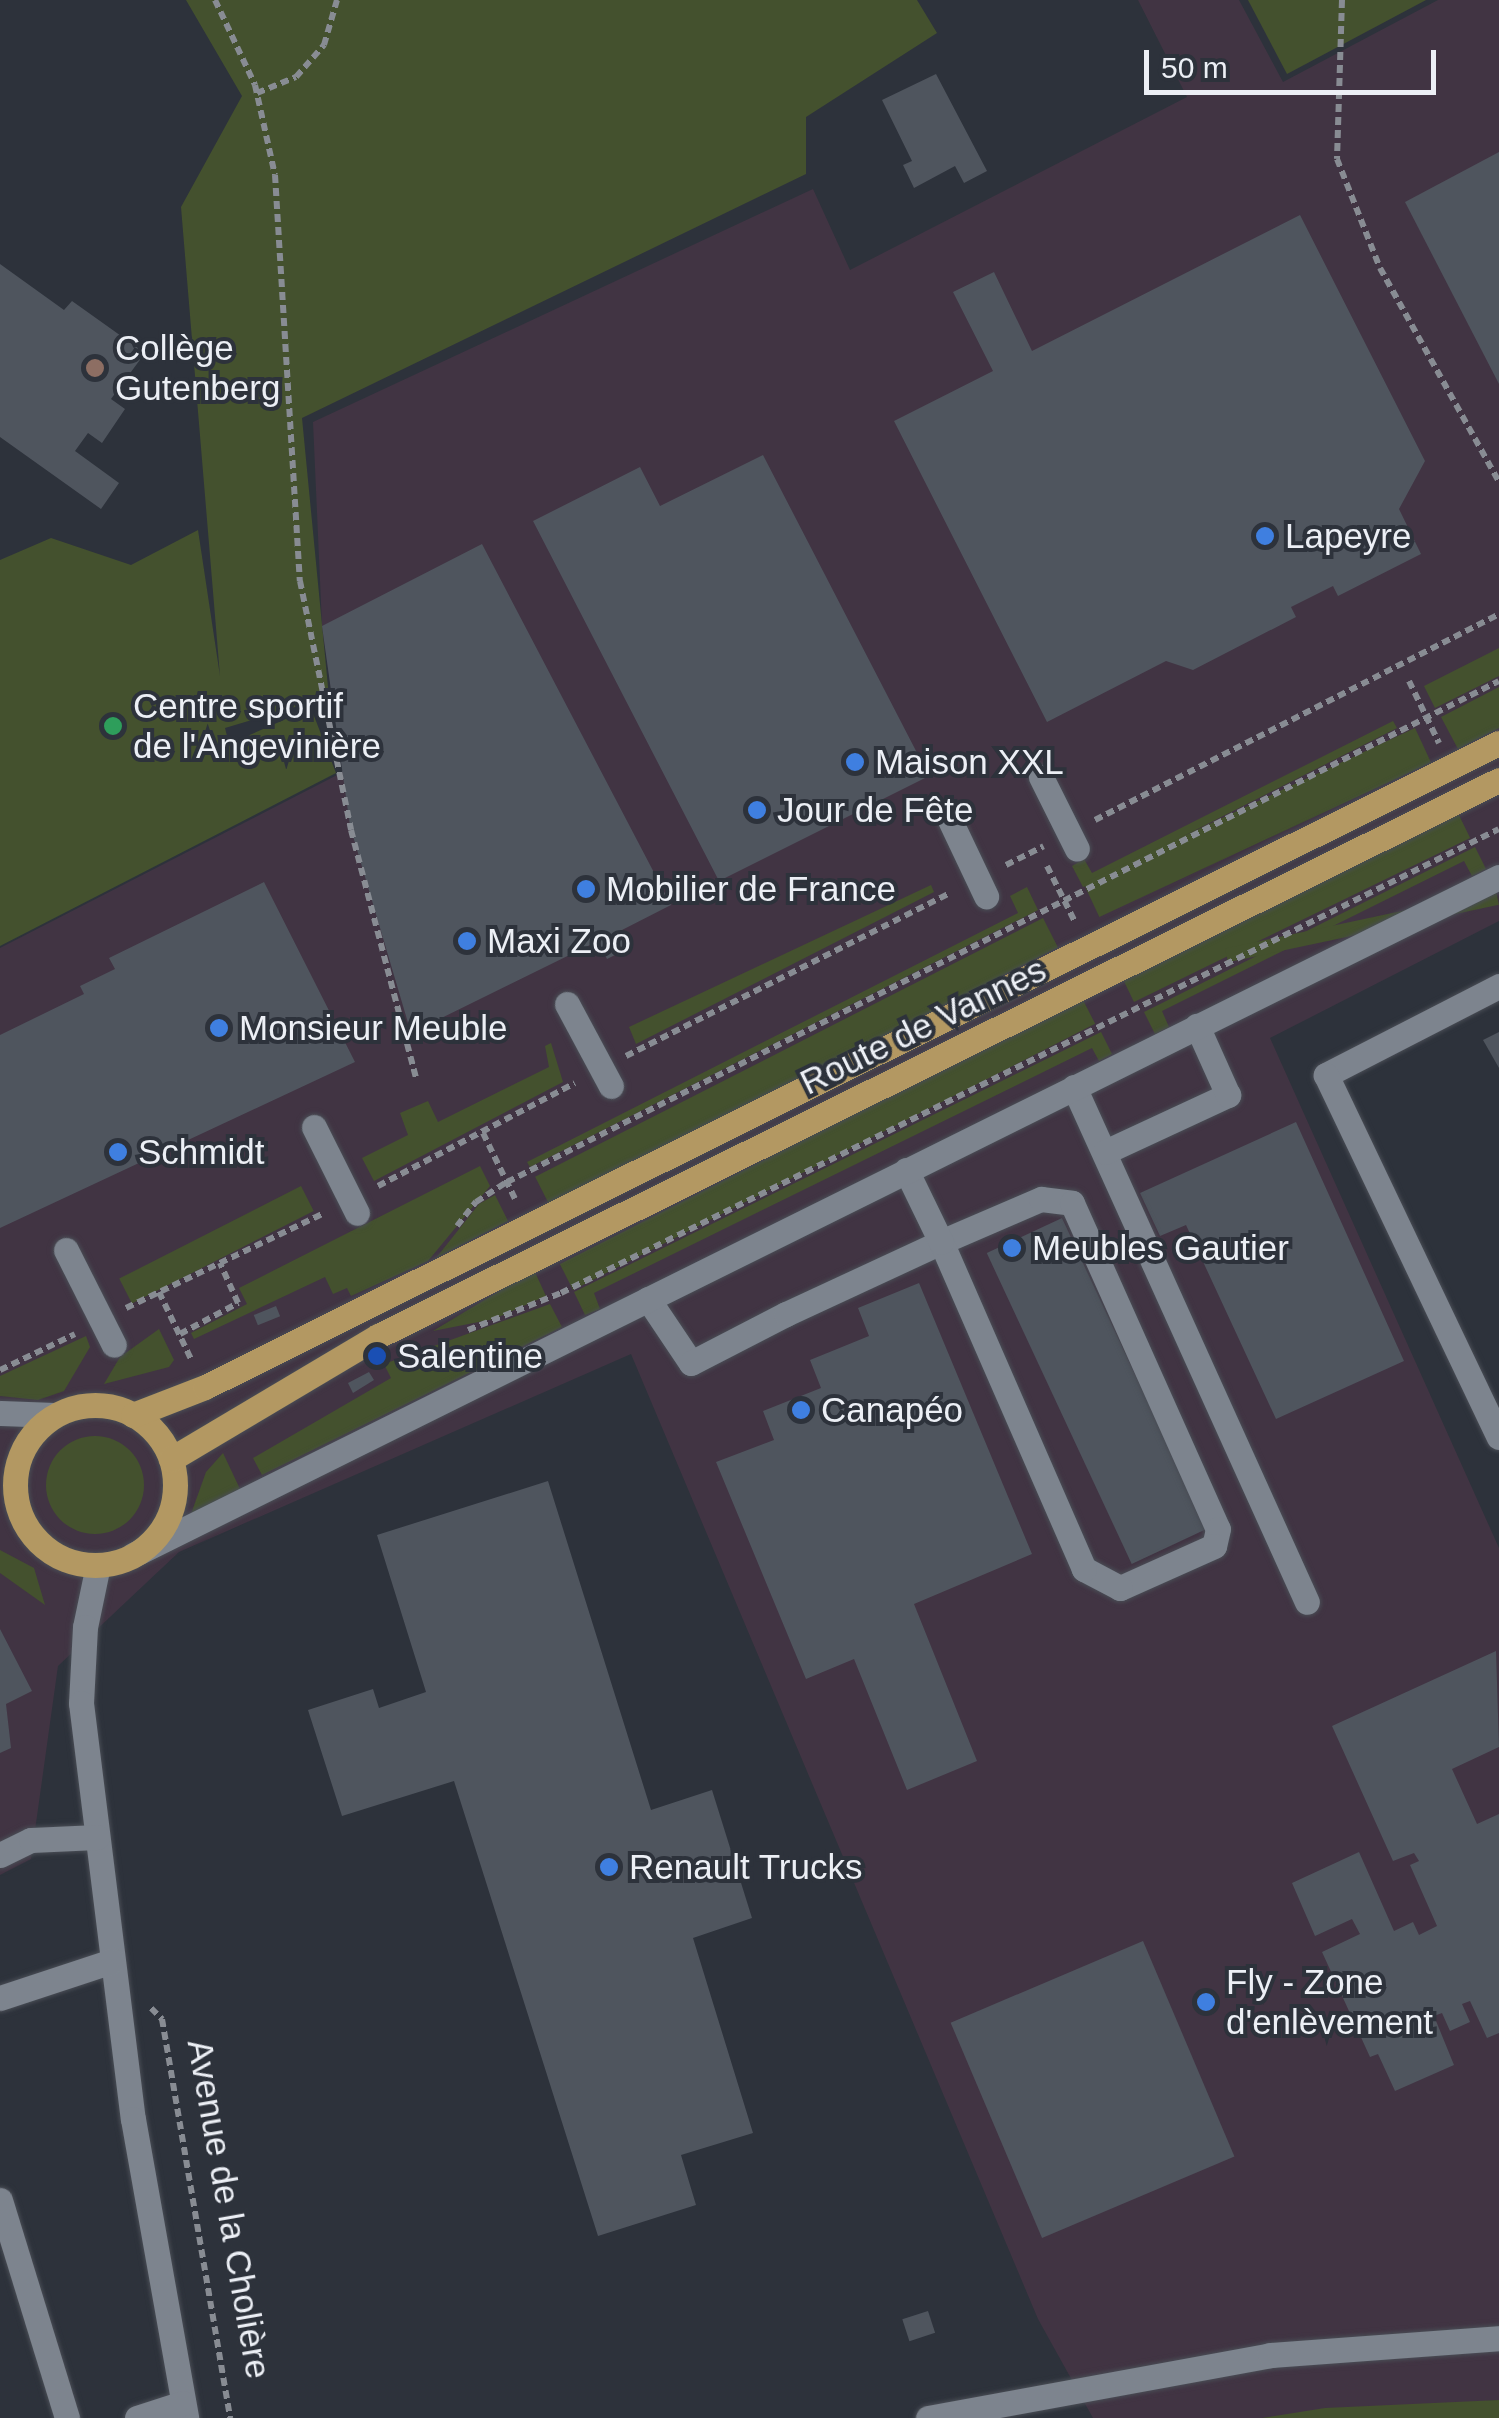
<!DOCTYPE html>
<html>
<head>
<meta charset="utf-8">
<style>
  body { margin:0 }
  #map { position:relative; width:1499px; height:2418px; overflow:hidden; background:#2d323b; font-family:Arial,sans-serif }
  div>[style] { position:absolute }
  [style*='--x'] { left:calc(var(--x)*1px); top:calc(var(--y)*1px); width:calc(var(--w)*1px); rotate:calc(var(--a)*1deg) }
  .commercial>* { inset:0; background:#413443 }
  .green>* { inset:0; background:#44512e; transform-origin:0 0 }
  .round { border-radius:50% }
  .building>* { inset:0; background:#4f555e; transform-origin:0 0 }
  .path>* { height:6px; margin-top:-3px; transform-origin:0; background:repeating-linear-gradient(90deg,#888c93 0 8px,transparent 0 13px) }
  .roads { filter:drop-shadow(0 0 2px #494d55) drop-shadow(0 0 2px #494d55) }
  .minor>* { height:25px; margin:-12.5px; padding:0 12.5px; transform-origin:12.5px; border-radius:12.5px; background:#7d848e }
  .major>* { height:25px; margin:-12.5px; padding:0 12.5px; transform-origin:12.5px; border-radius:12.5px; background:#b39862 }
  .major>.ring { margin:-12.5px; padding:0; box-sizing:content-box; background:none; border:25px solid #b39862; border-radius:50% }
  .dots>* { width:28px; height:28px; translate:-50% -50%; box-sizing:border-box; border:5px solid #2d323b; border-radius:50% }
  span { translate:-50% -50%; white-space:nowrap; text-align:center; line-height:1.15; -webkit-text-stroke:8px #2d323b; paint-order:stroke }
  .poi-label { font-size:35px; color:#eceff5 }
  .left { translate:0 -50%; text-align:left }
  .street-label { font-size:35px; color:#eceff5 }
  .scale { position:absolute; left:1144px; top:50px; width:292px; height:45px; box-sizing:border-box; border:5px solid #eceff5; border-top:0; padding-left:12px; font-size:30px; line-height:35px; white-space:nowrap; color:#eceff5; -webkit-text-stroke:8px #2d323b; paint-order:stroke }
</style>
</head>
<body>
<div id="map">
  <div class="commercial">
    <div style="clip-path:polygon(1138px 0,1239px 0,1283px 82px,1438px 0,1499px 0,1499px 921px,1270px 1038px,1499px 1548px,1499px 2400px,1262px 2418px,1093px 2418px,1038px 2319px,631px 1354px,179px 1552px,58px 1666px,31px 1859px,0 1875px,0 948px,343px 772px,322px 626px,313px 422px,813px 189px,850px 270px,1187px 97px)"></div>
  </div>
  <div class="green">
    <div style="clip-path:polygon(186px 0,917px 0,937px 33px,806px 117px,806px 174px,302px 418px,329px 697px,225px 728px,229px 744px,311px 708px,336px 773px,0 946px,0 560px,51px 538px,131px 565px,198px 530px,220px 676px,181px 207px,242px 96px)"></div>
    <div style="clip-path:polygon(1248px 0,1426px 0,1287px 74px)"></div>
    <div style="clip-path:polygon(1499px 648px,1499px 676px,1435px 708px,1424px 686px)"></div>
    <div style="clip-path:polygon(1499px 687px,1499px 728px,1458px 749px,1441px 717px)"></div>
    <div style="clip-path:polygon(1393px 721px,1397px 728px,1083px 887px,1072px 866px,1084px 859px,1092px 873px)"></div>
    <div style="left:1415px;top:728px;width:38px;height:366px;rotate:65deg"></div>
    <div style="left:1457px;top:811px;width:30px;height:374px;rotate:64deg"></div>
    <div style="clip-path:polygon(1475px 847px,1486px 869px,1472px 876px,1464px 861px,1162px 1011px,1169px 1027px,1155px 1034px,1144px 1012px)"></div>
    <div style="clip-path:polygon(931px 885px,934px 892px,636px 1044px,629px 1027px)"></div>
    <div style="clip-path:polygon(1027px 887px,1038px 910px,530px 1167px,527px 1162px,1018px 913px,1010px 896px)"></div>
    <div style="left:1496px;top:891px;width:14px;height:277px;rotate:78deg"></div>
    <div style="left:1043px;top:918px;width:33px;height:570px;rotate:63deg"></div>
    <div style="left:1082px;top:998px;width:29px;height:586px;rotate:63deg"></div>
    <div style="clip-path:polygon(1101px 1032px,1112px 1054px,1099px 1061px,1092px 1048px,594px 1293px,600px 1309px,585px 1315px,574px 1292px)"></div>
    <div style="clip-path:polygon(551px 1043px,563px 1082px,374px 1181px,362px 1158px,408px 1135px,400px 1113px,428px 1101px,438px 1122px,549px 1067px,545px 1046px)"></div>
    <div style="clip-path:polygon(480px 1166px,490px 1186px,428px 1261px,351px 1296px,347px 1288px,333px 1294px,325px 1277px,194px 1339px,191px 1333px,247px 1304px,239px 1288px)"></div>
    <div style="left:301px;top:1186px;width:28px;height:204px;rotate:63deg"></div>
    <div style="clip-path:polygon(495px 1195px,508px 1221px,436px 1258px,479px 1204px)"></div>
    <div style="clip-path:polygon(534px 1270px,546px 1296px,494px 1319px,433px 1331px)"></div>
    <div style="clip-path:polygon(550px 1304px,562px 1327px,262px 1475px,253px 1458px,391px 1378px,384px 1364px)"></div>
    <div style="clip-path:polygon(159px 1329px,174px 1360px,169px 1367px,104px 1384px,120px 1357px)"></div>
    <div style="clip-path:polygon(86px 1336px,90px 1347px,64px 1391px,38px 1400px,0 1396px,0 1376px)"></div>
    <div class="round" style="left:46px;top:1436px;width:98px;height:98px"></div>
    <div style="clip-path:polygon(223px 1453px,240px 1489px,191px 1514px,206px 1472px)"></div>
    <div style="clip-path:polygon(0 1550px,34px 1568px,45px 1605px,0 1573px)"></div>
    <div style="clip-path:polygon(1499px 2400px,1499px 2418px,1262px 2418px,1325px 2408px)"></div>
  </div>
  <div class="building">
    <div style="clip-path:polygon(936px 74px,987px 171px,964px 183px,955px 166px,914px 188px,903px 165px,912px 161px,882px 100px)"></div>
    <div style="clip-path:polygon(1499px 152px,1499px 384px,1405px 202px)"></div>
    <div style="clip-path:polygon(1300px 215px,1425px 461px,1399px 509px,1421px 554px,1338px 596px,1333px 586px,1291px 607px,1296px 617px,1193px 670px,1166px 661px,1047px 722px,894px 421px,993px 371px,953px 292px,994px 272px,1032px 351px)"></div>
    <div style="clip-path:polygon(0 264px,64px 310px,72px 301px,145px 353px,111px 399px,125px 409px,102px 443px,88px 433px,75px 451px,119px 483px,101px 509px,0 437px)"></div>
    <div style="clip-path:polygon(763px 455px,929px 776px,719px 881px,533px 521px,640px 467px,660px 506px)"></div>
    <div style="clip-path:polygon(482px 544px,671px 905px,622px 930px,629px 948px,607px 959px,598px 941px,411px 1033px,350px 826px,322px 626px)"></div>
    <div style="clip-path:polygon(264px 882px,355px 1062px,0 1228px,0 1035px,84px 994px,80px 986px,115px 969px,109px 958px)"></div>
    <div style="clip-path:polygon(1499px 1032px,1499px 1068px,1483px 1040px)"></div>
    <div style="clip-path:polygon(1296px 1122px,1404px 1361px,1276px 1419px,1186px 1225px,1160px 1236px,1140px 1193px)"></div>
    <div style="left:1062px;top:1218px;width:343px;height:83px;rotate:65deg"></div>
    <div style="clip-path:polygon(919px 1283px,1032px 1554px,914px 1604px,977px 1761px,907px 1790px,854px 1659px,806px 1679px,716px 1462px,774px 1440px,763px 1411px,821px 1388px,810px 1360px,869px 1336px,858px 1308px)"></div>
    <div style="left:276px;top:1306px;width:11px;height:24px;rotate:68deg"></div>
    <div style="clip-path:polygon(369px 1372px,374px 1380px,353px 1393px,348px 1383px)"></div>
    <div style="clip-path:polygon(548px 1481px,651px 1810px,712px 1790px,752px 1918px,693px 1938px,753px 2133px,681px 2155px,696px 2205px,598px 2236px,454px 1781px,342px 1816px,308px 1710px,373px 1689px,379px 1708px,426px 1692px,377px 1535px)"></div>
    <div style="clip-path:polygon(0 1629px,32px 1691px,6px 1704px,11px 1748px,0 1753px)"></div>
    <div style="clip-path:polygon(1496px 1651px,1499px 1747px,1452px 1769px,1477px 1824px,1499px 1814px,1499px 2033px,1487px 2038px,1470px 2001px,1462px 2004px,1470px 2022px,1450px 2031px,1442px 2013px,1434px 2016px,1454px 2065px,1395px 2091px,1378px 2054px,1370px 2057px,1322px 1952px,1360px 1934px,1352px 1919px,1315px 1936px,1292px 1883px,1359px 1852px,1394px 1931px,1413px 1922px,1419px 1935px,1437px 1926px,1410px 1865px,1419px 1861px,1414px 1853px,1393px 1861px,1332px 1726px)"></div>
    <div style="left:1143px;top:1941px;width:234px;height:209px;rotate:67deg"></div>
    <div style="left:928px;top:2311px;width:23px;height:27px;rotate:72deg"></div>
  </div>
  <div class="path">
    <div style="--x:215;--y:0;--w:94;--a:64.8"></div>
    <div style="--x:255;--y:85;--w:92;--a:77.5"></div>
    <div style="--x:275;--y:175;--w:407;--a:86.5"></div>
    <div style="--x:300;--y:581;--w:254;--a:78.4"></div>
    <div style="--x:351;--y:830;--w:256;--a:75.3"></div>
    <div style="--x:1342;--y:0;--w:159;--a:91.8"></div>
    <div style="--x:1337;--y:159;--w:117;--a:68.5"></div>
    <div style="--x:1380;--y:268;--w:245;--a:60.9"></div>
    <div style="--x:257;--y:93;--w:42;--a:-22.3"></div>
    <div style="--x:296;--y:77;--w:43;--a:-48.8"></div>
    <div style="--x:324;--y:45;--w:47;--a:-73.9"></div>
    <div style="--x:1409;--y:681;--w:69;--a:64.2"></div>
    <div style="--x:1095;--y:820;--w:453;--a:-27"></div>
    <div style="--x:1006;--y:865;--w:42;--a:-26.6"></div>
    <div style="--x:1047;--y:866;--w:63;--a:63.4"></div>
    <div style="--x:626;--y:1056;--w:363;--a:-26.7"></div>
    <div style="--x:483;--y:1133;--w:73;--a:64.1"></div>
    <div style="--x:378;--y:1186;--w:222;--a:-27.6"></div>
    <div style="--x:457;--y:1226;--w:31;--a:-52"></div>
    <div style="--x:476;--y:1202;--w:37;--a:-33"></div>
    <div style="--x:507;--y:1182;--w:1111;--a:-26.8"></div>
    <div style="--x:159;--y:1292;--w:74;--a:64.5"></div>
    <div style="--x:126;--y:1308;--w:217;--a:-25.6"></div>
    <div style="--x:468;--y:1330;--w:100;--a:-21.7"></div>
    <div style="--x:561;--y:1293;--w:1046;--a:-26.32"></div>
    <div style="--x:180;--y:1334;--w:66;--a:-28.1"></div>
    <div style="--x:238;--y:1303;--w:44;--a:-114.2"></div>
    <div style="--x:0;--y:1370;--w:83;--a:-25.6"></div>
    <div style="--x:151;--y:2008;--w:16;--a:45"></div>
    <div style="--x:162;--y:2019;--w:405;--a:80.3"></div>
  </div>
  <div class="roads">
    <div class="minor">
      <div style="--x:1041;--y:777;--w:80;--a:63.4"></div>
      <div style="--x:948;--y:816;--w:89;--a:64.6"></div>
      <div style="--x:1499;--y:986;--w:195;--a:152.8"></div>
      <div style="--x:1326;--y:1075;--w:401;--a:64.5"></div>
      <div style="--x:567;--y:1004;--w:93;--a:61.8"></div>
      <div style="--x:1074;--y:1087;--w:565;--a:65.66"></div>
      <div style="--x:314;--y:1127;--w:96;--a:63.4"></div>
      <div style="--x:1105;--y:1152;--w:136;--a:-24.9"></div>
      <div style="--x:1228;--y:1095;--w:76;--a:-114.2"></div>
      <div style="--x:66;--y:1250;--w:106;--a:63.2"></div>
      <div style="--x:648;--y:1299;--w:77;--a:56.1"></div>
      <div style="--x:691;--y:1363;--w:107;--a:-27.3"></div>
      <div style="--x:786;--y:1314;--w:171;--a:-24.9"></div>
      <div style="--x:941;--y:1242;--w:109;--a:-23.3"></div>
      <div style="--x:1041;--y:1199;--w:31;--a:7"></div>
      <div style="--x:1072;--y:1203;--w:357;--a:65.9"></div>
      <div style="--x:1218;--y:1529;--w:17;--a:103"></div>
      <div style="--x:1214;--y:1546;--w:103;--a:155.9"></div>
      <div style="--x:1120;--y:1588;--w:41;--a:-152.2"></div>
      <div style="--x:1084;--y:1569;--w:357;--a:-113.6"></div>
      <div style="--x:941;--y:1242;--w:80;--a:-115.9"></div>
      <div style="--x:0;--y:1413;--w:55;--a:2.1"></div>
      <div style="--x:133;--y:1555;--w:1525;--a:-26.4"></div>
      <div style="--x:98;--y:1565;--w:63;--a:101.8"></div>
      <div style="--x:85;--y:1627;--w:76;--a:93"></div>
      <div style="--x:81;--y:1703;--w:419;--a:82.9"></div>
      <div style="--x:133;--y:2119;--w:304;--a:79.9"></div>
      <div style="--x:0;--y:1855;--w:34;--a:-26"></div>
      <div style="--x:31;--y:1840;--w:66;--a:-2.6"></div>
      <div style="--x:0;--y:1998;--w:118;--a:-18.3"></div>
      <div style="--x:0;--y:2200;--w:228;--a:72.9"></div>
      <div style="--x:137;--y:2418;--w:48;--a:-18.1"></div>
      <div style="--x:928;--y:2418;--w:348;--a:-10.4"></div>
      <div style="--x:1270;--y:2355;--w:230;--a:-4.2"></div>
    </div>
    <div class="major">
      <div class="ring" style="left:15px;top:1405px;width:135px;height:135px"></div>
      <div style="--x:133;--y:1415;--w:77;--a:-21.3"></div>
      <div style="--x:205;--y:1387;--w:1445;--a:-26.46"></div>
      <div style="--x:171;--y:1459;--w:241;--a:-30.7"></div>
      <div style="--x:378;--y:1336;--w:1251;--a:-26.38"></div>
    </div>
  </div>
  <div class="dots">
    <div style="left:95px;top:368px;background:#8d6e63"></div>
    <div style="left:1265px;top:536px;background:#3f7fe0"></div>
    <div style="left:113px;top:726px;background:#2e9e5b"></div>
    <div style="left:855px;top:762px;background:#3f7fe0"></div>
    <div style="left:757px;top:810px;background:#3f7fe0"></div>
    <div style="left:586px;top:889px;background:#3f7fe0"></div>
    <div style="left:467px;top:941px;background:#3f7fe0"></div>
    <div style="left:219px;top:1028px;background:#3f7fe0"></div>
    <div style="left:118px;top:1152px;background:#3f7fe0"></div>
    <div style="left:1012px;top:1248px;background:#3f7fe0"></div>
    <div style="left:377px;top:1356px;background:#1a4fb4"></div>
    <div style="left:801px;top:1410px;background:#3f7fe0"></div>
    <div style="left:609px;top:1867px;background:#3f7fe0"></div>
    <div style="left:1206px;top:2002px;background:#3f7fe0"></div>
  </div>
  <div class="poi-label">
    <span class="left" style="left:115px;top:368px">Collège<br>Gutenberg</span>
    <span class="left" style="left:1285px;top:536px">Lapeyre</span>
    <span class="left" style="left:133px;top:726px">Centre sportif<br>de l'Angevinière</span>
    <span class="left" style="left:875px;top:762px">Maison XXL</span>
    <span class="left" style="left:777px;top:810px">Jour de Fête</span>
    <span class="left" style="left:606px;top:889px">Mobilier de France</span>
    <span class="left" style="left:487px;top:941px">Maxi Zoo</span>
    <span class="left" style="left:239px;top:1028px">Monsieur Meuble</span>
    <span class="left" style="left:138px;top:1152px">Schmidt</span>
    <span class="left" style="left:1032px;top:1248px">Meubles Gautier</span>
    <span class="left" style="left:397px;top:1356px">Salentine</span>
    <span class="left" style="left:821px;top:1410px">Canapéo</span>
    <span class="left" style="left:629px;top:1867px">Renault Trucks</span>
    <span class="left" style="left:1226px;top:2002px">Fly - Zone<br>d'enlèvement</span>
  </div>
  <div class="street-label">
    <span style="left:923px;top:1026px;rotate:-26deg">Route de Vannes</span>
    <span style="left:229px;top:2209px;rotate:80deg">Avenue de la Cholière</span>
  </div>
  <div class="scale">50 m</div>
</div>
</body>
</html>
